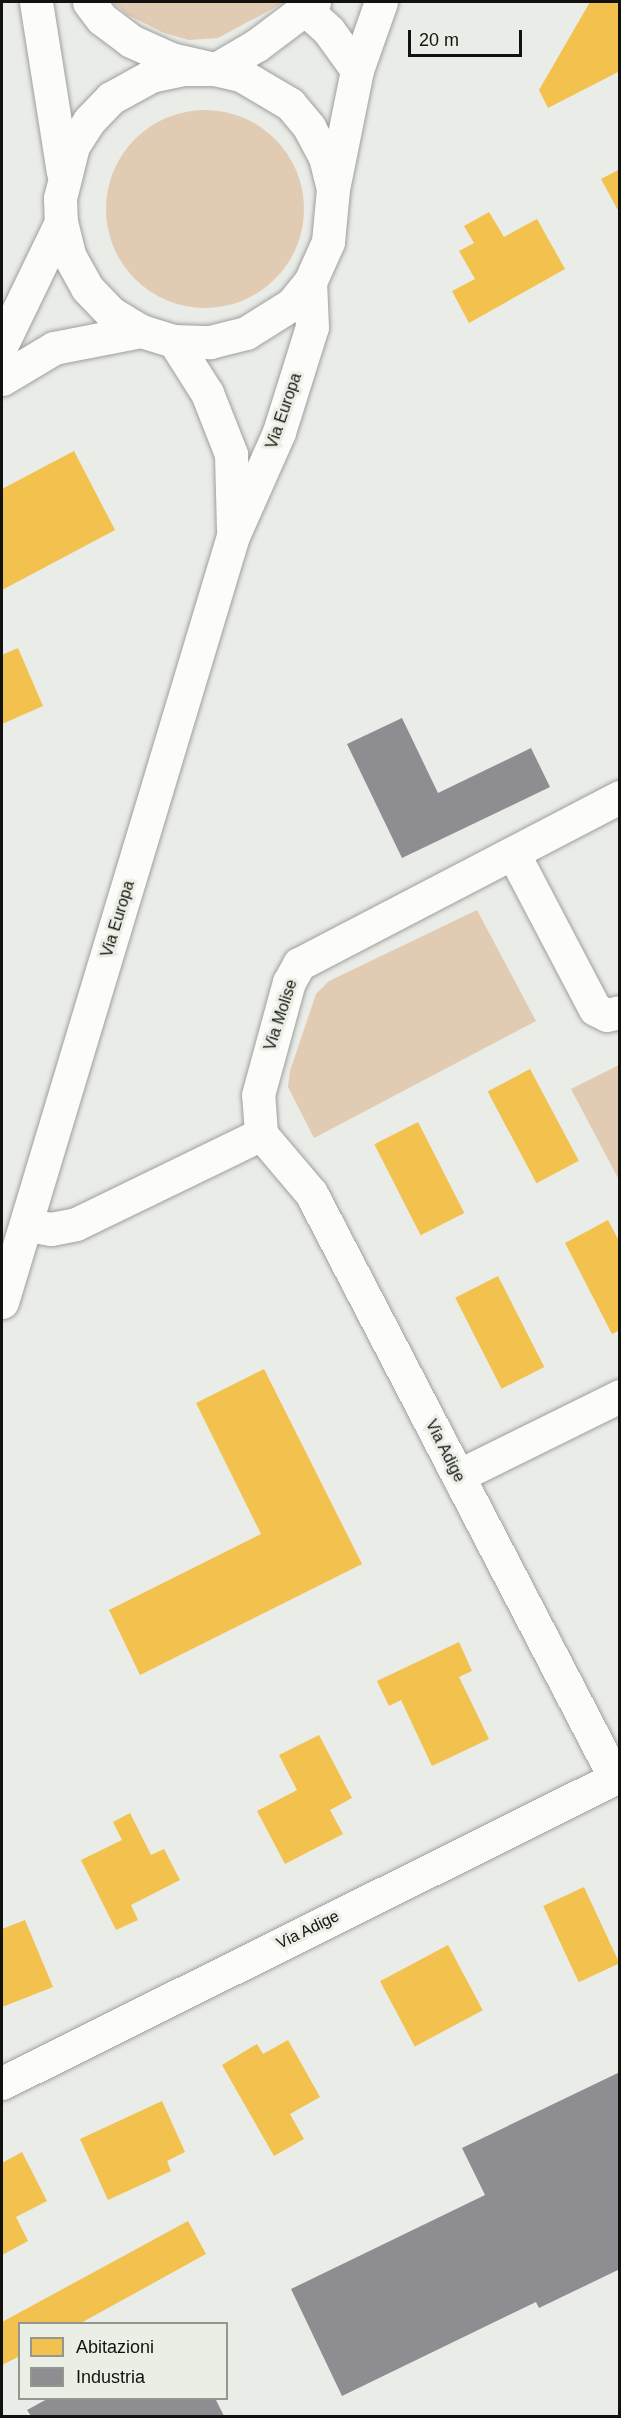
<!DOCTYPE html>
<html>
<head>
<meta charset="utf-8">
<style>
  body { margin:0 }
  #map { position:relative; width:621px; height:2418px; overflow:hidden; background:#eaece7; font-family:Arial,sans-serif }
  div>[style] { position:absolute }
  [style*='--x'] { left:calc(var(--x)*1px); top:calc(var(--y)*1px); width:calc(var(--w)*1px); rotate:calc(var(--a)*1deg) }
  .green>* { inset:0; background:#e1ccb3 }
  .round { border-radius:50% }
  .homes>* { inset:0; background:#f2c14e; transform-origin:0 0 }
  .industry>* { inset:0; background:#8d8d92 }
  .roads { filter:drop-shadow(0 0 2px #9fa09c) drop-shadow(0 0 2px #9fa09c) }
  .minor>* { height:33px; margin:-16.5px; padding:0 16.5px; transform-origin:16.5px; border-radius:16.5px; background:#fcfcfb }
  span { translate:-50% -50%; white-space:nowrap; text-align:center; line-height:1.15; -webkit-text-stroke:6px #ebeee5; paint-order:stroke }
  .street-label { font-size:16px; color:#121310 }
  .frame { position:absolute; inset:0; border:3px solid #121310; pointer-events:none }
  .legend { position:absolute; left:18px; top:2322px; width:210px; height:78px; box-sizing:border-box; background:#ebeee5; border:2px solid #949690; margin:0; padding:8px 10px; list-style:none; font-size:18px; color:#121310 }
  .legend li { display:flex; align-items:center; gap:12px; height:30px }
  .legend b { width:30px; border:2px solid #949690 }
  .scale { position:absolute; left:408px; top:30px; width:114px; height:27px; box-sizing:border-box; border:3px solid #121310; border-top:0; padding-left:8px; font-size:18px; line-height:21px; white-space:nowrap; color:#121310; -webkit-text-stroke:4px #ebeee5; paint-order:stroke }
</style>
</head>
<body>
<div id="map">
  <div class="green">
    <div style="clip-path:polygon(112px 2px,285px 2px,218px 38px,189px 40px,164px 33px,128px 15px)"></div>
    <div class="round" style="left:106px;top:110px;width:198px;height:198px"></div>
    <div style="clip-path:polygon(477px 910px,536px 1021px,314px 1138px,288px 1087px,290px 1071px,316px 994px,329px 981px)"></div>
    <div style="clip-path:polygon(619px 1065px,619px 1180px,571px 1089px)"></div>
  </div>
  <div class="homes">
    <div style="clip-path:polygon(590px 2px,620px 2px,620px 71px,548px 108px,539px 90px)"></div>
    <div style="clip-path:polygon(620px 169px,620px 214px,601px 179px)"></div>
    <div style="clip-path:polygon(489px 212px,504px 237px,537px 219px,565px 269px,469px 323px,452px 291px,475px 279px,459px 251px,474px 243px,464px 226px)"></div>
    <div style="clip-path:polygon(74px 451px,115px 530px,2px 590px,2px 489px)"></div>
    <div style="clip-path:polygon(18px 648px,43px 706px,2px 724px,2px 655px)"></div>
    <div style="left:530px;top:1069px;width:104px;height:48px;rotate:62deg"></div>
    <div style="left:418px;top:1122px;width:102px;height:49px;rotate:63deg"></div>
    <div style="clip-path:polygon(608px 1220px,620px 1243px,620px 1330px,612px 1334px,565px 1243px)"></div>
    <div style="left:498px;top:1276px;width:102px;height:48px;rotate:63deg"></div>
    <div style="clip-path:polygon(264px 1369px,362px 1564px,140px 1675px,109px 1610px,261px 1534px,196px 1403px)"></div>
    <div style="clip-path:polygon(459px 1642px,472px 1671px,459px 1677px,489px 1739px,432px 1766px,401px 1700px,389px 1706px,377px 1681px)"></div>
    <div style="clip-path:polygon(319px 1735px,352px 1798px,330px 1810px,343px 1834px,285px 1864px,257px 1811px,297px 1790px,279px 1755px)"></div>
    <div style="clip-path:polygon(130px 1813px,151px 1855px,164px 1849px,180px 1880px,131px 1905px,138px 1920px,116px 1930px,81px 1860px,122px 1840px,113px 1822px)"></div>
    <div style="left:584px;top:1887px;width:84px;height:45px;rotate:65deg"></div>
    <div style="clip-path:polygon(25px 1920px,53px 1987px,2px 2007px,2px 1929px)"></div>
    <div style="left:448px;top:1945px;width:74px;height:77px;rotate:62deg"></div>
    <div style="clip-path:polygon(288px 2040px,320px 2097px,290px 2114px,304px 2139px,274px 2156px,222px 2065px,257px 2044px,263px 2054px)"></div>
    <div style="clip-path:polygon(162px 2101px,185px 2152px,167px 2161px,171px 2171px,108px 2200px,80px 2139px)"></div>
    <div style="clip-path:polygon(22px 2152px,47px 2201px,16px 2217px,28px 2241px,2px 2255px,2px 2163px)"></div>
    <div style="clip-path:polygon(188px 2221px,206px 2254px,79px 2324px,20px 2324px,20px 2356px,2px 2365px,2px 2322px)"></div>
  </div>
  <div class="industry">
    <div style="clip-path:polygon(402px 718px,438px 793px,531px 748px,550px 787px,402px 858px,347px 744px)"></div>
    <div style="clip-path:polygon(620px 2072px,620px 2269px,539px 2308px,536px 2302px,342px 2396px,291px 2289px,485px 2195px,462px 2148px)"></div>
    <div style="clip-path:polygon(49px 2398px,215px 2398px,224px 2416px,31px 2416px,27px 2410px)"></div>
  </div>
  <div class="roads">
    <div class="minor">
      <div style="--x:36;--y:2;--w:172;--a:81"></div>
      <div style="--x:89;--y:2;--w:21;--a:53"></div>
      <div style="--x:102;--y:19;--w:36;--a:37"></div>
      <div style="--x:131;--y:41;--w:44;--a:24.2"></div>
      <div style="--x:171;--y:59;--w:72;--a:12.9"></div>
      <div style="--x:241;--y:75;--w:57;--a:30.6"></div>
      <div style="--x:290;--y:104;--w:30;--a:50"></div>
      <div style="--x:309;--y:127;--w:34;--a:62"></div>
      <div style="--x:325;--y:157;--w:30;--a:76"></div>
      <div style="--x:314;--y:2;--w:71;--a:143"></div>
      <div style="--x:257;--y:45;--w:48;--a:149.7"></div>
      <div style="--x:216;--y:69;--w:33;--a:180"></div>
      <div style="--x:183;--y:69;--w:33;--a:168"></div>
      <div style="--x:151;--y:76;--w:46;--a:151.2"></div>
      <div style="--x:111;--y:98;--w:32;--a:134"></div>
      <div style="--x:89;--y:121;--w:30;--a:123"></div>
      <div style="--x:73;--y:146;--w:54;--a:104"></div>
      <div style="--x:60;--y:198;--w:24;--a:88"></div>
      <div style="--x:61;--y:222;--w:36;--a:76"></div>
      <div style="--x:70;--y:257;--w:35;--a:61"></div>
      <div style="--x:87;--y:288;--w:35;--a:46"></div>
      <div style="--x:111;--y:313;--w:35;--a:31"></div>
      <div style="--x:141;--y:331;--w:34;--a:17"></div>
      <div style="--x:174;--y:341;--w:36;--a:2"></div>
      <div style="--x:210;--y:342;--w:37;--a:-14"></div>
      <div style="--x:246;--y:333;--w:54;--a:-32.2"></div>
      <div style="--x:292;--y:304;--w:28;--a:-51"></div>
      <div style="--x:310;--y:282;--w:44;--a:-65.8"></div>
      <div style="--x:328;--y:242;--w:53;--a:-84.6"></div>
      <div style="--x:333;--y:189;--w:121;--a:-78.6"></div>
      <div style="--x:357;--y:70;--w:72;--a:-70.6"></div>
      <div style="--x:306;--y:10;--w:31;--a:42"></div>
      <div style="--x:329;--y:31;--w:48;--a:54.3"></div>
      <div style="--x:174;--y:341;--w:62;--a:57.6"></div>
      <div style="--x:207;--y:393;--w:66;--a:68.5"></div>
      <div style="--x:231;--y:454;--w:74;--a:88.5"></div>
      <div style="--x:2;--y:344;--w:136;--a:-64.2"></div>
      <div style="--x:2;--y:379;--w:61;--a:-30.8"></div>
      <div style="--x:54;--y:348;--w:89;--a:-11.1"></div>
      <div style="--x:513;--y:853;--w:176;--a:62.3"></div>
      <div style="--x:595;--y:1009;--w:13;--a:27"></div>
      <div style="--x:607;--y:1015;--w:13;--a:-13"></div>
      <div style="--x:261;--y:1134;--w:39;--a:-94"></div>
      <div style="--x:258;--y:1095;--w:117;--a:-74.7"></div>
      <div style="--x:289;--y:982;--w:21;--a:-61"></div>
      <div style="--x:299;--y:964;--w:362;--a:-27.5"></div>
      <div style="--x:26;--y:1225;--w:25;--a:9"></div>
      <div style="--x:51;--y:1229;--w:25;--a:-11"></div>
      <div style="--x:76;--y:1224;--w:206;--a:-25.9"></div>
      <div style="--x:2;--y:1302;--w:800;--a:-73.22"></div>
      <div style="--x:233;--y:536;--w:114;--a:-66.1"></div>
      <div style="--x:279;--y:432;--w:110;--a:-72.6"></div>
      <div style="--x:312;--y:327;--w:45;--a:-92.5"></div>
      <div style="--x:458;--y:1476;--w:181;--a:-26.3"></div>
      <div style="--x:2;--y:2083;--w:685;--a:-26.45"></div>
      <div style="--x:615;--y:1778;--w:659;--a:-117.46"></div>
      <div style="--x:311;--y:1193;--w:77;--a:-130.3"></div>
    </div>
  </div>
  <div class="street-label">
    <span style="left:284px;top:411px;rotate:-71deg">Via Europa</span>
    <span style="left:118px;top:919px;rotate:-73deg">Via Europa</span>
    <span style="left:281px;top:1015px;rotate:-72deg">Via Molise</span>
    <span style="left:445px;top:1451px;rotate:63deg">Via Adige</span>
    <span style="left:308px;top:1930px;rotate:-26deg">Via Adige</span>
  </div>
  <div class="frame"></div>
  <ul class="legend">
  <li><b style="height:16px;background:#f2c14e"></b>Abitazioni</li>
  <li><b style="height:16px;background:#8d8d92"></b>Industria</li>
  </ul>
  <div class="scale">20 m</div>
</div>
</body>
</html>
